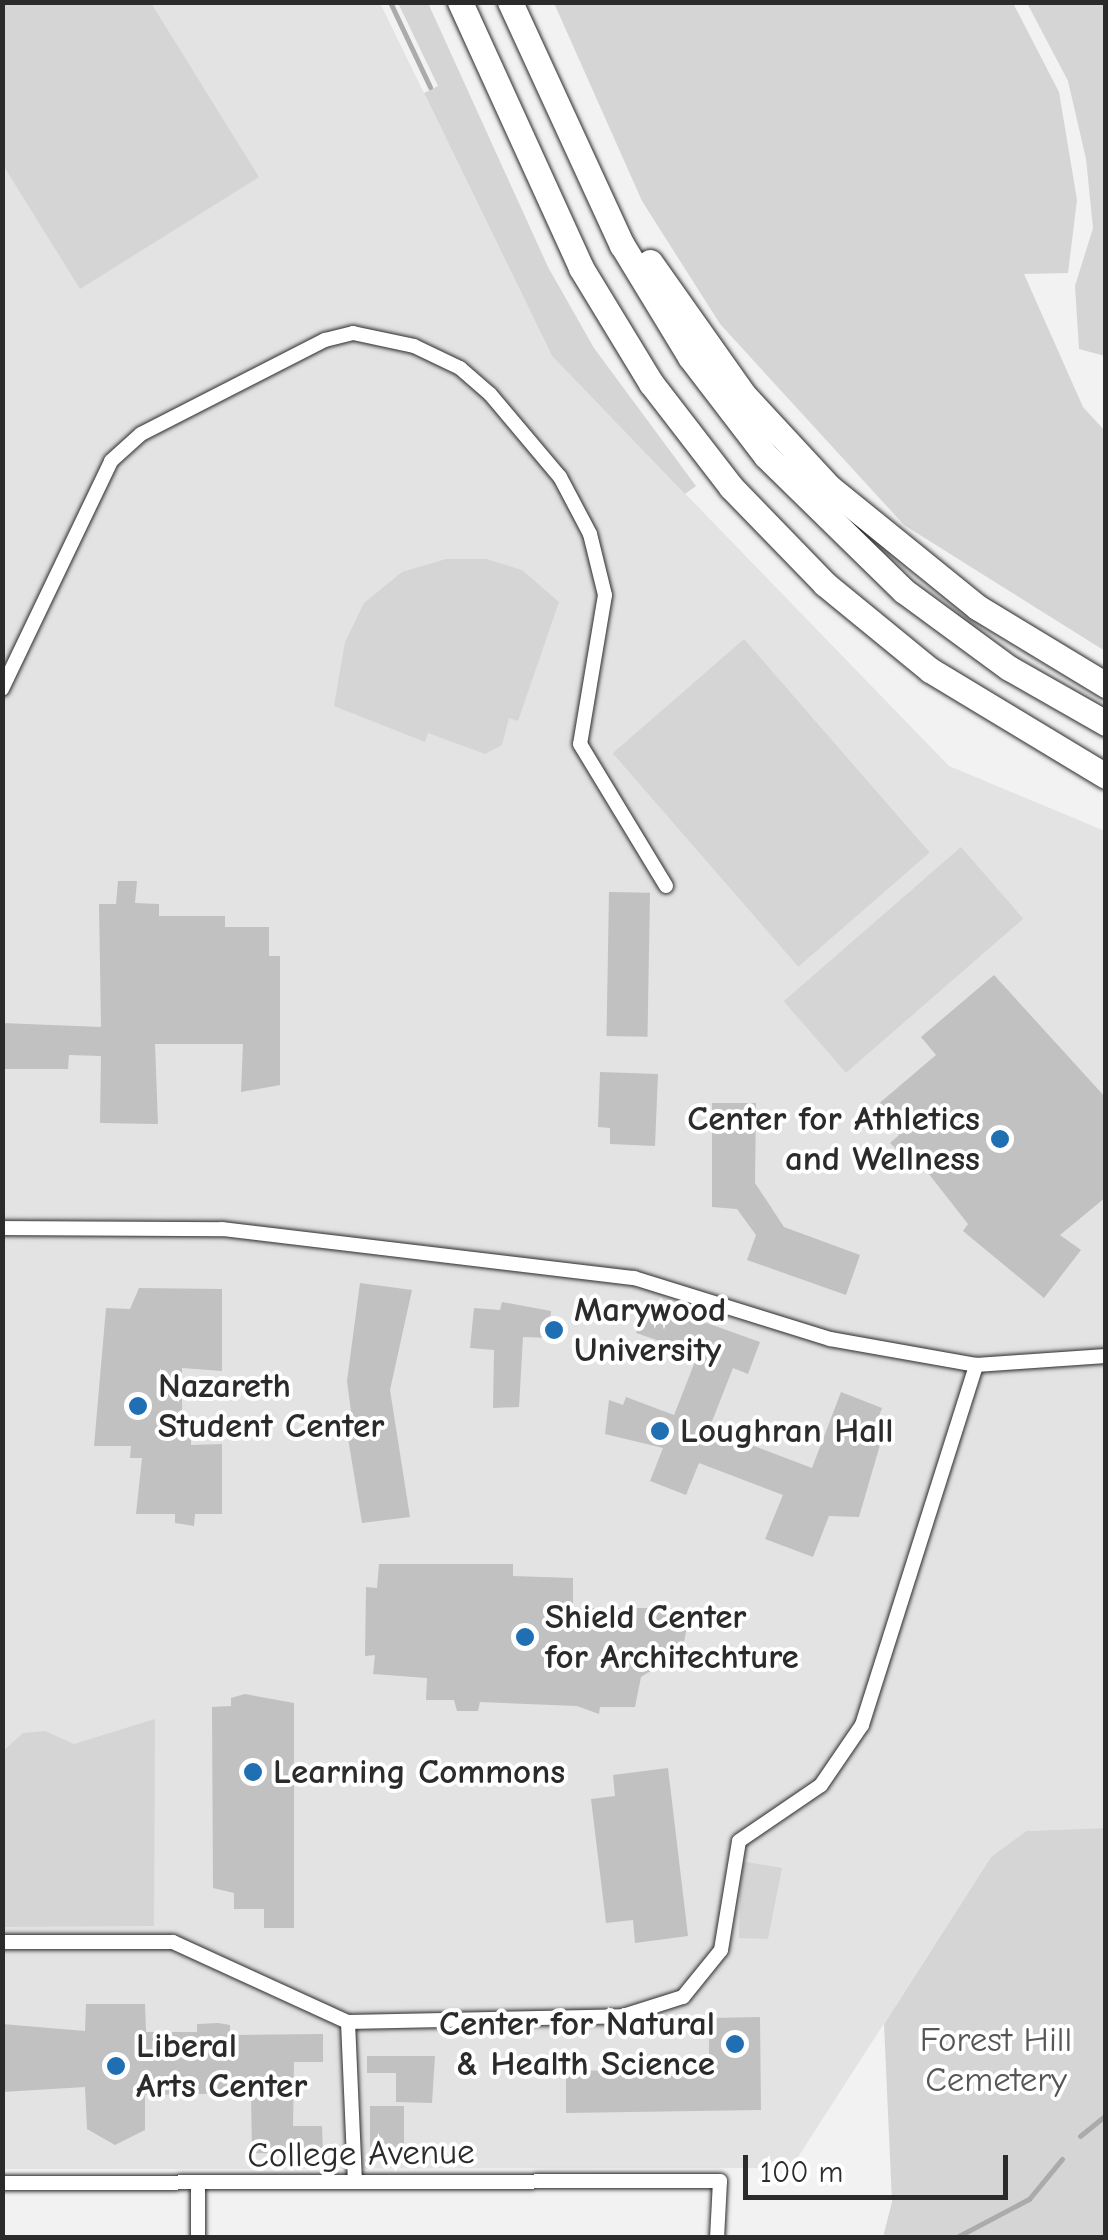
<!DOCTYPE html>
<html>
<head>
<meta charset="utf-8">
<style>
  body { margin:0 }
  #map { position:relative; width:1108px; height:2240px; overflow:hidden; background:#f2f2f2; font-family:"Comic Neue",sans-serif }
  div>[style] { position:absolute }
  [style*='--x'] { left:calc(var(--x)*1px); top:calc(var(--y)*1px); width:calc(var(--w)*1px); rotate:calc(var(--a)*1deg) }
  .built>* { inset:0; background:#e3e3e3 }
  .green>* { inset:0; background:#d5d5d5; transform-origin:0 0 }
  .stream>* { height:5px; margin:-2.5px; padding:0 2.5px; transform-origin:2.5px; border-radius:2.5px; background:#ababab }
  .building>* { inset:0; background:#c1c1c1; transform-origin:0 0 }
  .roads { filter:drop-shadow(0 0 2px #2b2b2b) drop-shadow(0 0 2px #2b2b2b) }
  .minor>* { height:14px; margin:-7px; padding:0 7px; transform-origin:7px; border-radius:7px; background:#fff }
  .motorway>* { height:25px; margin:-12.5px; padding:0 12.5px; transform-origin:12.5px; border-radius:12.5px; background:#fff }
  .dots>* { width:28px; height:28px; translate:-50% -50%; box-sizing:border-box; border:5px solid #fff; border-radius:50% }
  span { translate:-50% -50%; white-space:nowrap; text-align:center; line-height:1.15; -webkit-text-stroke:8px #fff; paint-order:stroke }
  .poi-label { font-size:35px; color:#2b2b2b; font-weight:700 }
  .right { translate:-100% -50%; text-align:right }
  .left { translate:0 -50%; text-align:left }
  .park-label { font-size:35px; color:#565656 }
  .street-label { font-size:35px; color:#2b2b2b }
  .frame { position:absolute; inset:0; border:5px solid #2b2b2b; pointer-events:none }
  .scale { position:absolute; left:743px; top:2155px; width:265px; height:45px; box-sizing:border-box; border:5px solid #2b2b2b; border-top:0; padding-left:12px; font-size:30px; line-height:35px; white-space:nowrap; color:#2b2b2b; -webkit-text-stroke:8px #fff; paint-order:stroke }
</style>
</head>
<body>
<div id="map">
  <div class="built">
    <div style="clip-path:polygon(2px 3px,380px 3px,552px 356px,949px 766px,1105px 831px,1105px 1828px,1026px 1831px,991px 1857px,791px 2168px,3px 2169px)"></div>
  </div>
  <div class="green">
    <div style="clip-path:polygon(151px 3px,259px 177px,80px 289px,3px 165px,3px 3px)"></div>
    <div style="clip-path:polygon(398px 3px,428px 3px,548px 267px,594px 348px,696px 486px,685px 494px,552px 356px,424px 93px,438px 86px)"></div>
    <div style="clip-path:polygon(554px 3px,1013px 3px,1059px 92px,1077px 200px,1068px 273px,1024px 274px,1083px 407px,1105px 431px,1105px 651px,904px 525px,720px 324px,642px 201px)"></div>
    <div style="clip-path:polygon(1027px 3px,1105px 3px,1105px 356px,1079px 349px,1075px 286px,1093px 228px,1086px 159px,1068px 81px)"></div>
    <div style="clip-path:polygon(446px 559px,486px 559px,522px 570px,559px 602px,518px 721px,509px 718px,502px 745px,485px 754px,428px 733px,425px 742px,334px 706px,345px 642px,364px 603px,402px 572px)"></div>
    <div style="left:744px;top:639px;width:283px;height:174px;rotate:49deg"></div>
    <div style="left:961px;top:847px;width:95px;height:235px;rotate:49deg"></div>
    <div style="clip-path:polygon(155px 1719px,154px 1926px,4px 1927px,3px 1751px,23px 1733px,45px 1731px,74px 1744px)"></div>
    <div style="clip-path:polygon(1105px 1828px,1105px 2237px,883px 2237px,892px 2202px,884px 2024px,991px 1857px,1026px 1831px)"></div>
    <div style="clip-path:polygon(741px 1861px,782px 1868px,768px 1939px,739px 1938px)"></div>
  </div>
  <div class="stream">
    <div style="--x:390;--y:2;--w:94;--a:64.8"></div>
    <div style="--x:1080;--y:2136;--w:33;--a:-39"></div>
    <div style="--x:955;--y:2238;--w:84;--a:-27.8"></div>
    <div style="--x:1029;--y:2199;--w:52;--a:-50.5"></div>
  </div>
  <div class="building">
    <div style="clip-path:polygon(118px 881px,137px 881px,135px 903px,159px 904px,159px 916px,225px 916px,225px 927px,269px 927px,269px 956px,280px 956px,280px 1085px,241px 1092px,243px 1044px,155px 1044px,158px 1124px,100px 1123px,101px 1056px,69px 1055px,68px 1069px,2px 1069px,2px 1023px,101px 1027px,99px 904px,116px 904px)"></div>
    <div style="left:609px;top:892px;width:41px;height:144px;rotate:1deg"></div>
    <div style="clip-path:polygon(994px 975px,1106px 1098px,1106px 1197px,1060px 1235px,1081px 1250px,1044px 1298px,963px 1231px,968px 1224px,921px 1164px,915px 1168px,890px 1143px,899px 1135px,876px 1106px,936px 1055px,921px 1037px)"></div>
    <div style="clip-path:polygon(600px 1072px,658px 1074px,655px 1146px,610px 1144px,610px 1128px,598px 1127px)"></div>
    <div style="clip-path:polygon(712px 1103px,756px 1103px,755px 1183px,784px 1227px,860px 1255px,846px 1295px,747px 1260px,756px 1235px,737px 1209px,712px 1207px)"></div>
    <div style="clip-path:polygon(360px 1283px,412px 1290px,390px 1390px,410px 1517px,362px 1523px,345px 1420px,352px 1419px,347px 1381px)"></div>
    <div style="clip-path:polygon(139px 1288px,222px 1289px,222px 1371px,182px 1368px,182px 1436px,191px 1436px,191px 1445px,222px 1444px,222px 1514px,195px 1514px,194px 1526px,175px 1523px,175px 1514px,136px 1514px,142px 1458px,130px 1458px,131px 1446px,94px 1446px,106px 1308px,130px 1309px)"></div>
    <div style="clip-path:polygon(502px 1302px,551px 1311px,549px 1338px,523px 1337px,519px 1407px,493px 1408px,494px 1350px,470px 1348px,474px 1308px,500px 1310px)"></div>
    <div style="clip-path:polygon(648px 1302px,760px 1342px,748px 1374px,733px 1368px,709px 1429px,812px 1468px,841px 1392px,882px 1408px,872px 1434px,882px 1438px,859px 1517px,829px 1516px,813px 1557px,765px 1539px,783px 1495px,699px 1463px,686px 1495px,650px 1481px,663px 1448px,605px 1434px,609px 1400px,623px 1405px,626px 1397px,674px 1415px,698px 1354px,636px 1333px)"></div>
    <div style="clip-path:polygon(379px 1564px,513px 1564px,513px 1576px,573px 1578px,573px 1608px,677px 1608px,676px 1620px,688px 1622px,682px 1652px,641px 1677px,635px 1707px,600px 1707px,599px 1714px,577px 1706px,480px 1702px,478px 1711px,457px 1711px,454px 1700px,426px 1700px,427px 1678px,373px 1674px,375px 1655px,365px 1656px,366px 1587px,377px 1588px)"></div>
    <div style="clip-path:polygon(245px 1694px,294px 1703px,294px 1928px,264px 1928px,264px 1909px,234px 1909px,234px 1893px,213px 1888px,212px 1707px,231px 1706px,231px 1698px)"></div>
    <div style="clip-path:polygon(668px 1768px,688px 1936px,635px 1943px,633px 1920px,606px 1923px,591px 1799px,615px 1796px,613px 1775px)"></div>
    <div style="clip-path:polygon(86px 2004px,145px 2004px,146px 2032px,197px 2032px,197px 2024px,218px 2023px,230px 2025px,230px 2035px,323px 2034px,323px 2062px,294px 2062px,293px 2126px,322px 2126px,323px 2155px,252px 2153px,251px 2093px,145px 2095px,145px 2130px,115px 2145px,87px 2129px,85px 2087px,2px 2092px,2px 2024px,85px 2031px)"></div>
    <div style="clip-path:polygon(760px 2017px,761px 2110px,566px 2113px,566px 2071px,709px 2069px,709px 2018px)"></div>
    <div style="clip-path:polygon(367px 2056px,435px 2056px,432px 2103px,396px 2102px,396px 2073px,367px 2073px)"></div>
    <div style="left:370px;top:2106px;width:34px;height:41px"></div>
  </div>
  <div class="roads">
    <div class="minor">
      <div style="--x:2;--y:689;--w:253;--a:-64.4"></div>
      <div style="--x:111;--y:461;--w:40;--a:-42"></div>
      <div style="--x:141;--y:434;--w:207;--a:-27.1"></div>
      <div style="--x:325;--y:340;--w:29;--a:-14"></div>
      <div style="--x:353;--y:333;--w:62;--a:12"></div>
      <div style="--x:414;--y:346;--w:51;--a:25.6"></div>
      <div style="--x:460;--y:368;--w:40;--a:41"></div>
      <div style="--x:490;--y:394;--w:109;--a:49.9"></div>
      <div style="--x:560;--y:477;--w:64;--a:62.2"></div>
      <div style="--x:590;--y:534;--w:63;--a:76.2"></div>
      <div style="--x:605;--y:595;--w:151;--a:99.5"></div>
      <div style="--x:580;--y:744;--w:166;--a:58.8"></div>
      <div style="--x:2;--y:1228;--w:220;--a:0.3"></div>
      <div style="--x:222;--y:1229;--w:415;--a:6.8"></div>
      <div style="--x:634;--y:1278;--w:205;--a:17.3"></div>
      <div style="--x:830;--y:1339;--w:148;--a:10.1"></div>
      <div style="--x:976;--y:1365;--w:130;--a:-4"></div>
      <div style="--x:2;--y:1942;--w:171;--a:0"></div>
      <div style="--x:173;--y:1942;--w:192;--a:24.6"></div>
      <div style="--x:348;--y:2022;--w:275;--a:-1.2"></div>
      <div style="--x:623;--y:2016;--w:63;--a:-17.6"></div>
      <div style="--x:683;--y:1997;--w:60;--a:-51"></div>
      <div style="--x:721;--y:1950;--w:110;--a:-80.6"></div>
      <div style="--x:739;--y:1841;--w:99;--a:-34.3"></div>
      <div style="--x:821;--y:1785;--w:73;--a:-55.7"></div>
      <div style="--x:862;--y:1725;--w:378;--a:-72.4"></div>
      <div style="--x:348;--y:2022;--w:160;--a:87.5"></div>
      <div style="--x:2;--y:2183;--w:718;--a:-0.16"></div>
      <div style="--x:720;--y:2181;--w:57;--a:93"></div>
      <div style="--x:198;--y:2238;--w:51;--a:-90"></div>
    </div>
    <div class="motorway">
      <div style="--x:460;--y:2;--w:292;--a:65.5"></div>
      <div style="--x:581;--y:268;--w:135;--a:58.7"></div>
      <div style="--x:651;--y:383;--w:131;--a:52.4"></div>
      <div style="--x:731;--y:487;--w:135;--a:45.9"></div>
      <div style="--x:825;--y:584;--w:136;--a:39.3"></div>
      <div style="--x:930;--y:670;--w:205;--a:31.1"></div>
      <div style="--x:510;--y:2;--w:268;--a:65.3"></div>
      <div style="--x:622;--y:245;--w:131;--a:58.7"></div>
      <div style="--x:690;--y:357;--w:125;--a:52.5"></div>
      <div style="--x:766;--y:456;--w:193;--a:44.4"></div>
      <div style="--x:904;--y:591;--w:130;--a:36.3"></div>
      <div style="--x:1009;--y:668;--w:112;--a:29.6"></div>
      <div style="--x:650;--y:262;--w:161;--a:54.8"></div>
      <div style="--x:743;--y:394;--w:127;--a:47.2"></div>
      <div style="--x:829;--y:487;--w:191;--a:39"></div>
      <div style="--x:977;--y:607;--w:151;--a:31.2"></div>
    </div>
  </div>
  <div class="dots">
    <div style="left:1000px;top:1139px;background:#1f6fb2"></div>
    <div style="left:554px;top:1330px;background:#1f6fb2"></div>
    <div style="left:138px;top:1406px;background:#1f6fb2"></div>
    <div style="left:660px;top:1431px;background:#1f6fb2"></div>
    <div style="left:525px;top:1637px;background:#1f6fb2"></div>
    <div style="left:253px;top:1772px;background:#1f6fb2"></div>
    <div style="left:735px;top:2044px;background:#1f6fb2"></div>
    <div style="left:116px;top:2066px;background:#1f6fb2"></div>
  </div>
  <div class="poi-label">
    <span class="right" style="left:980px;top:1139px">Center for Athletics<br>and Wellness</span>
    <span class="left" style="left:574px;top:1330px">Marywood<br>University</span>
    <span class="left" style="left:158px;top:1406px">Nazareth<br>Student Center</span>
    <span class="left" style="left:680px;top:1431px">Loughran Hall</span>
    <span class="left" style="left:545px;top:1637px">Shield Center<br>for Architechture</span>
    <span class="left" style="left:273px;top:1772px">Learning Commons</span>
    <span class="right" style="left:715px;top:2044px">Center for Natural<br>&amp; Health Science</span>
    <span class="left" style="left:136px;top:2066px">Liberal<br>Arts Center</span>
  </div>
  <div class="park-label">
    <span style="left:996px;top:2060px">Forest Hill<br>Cemetery</span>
  </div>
  <div class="street-label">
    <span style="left:361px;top:2154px;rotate:-1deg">College Avenue</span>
  </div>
  <div class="frame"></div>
  <div class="scale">100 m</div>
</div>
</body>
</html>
